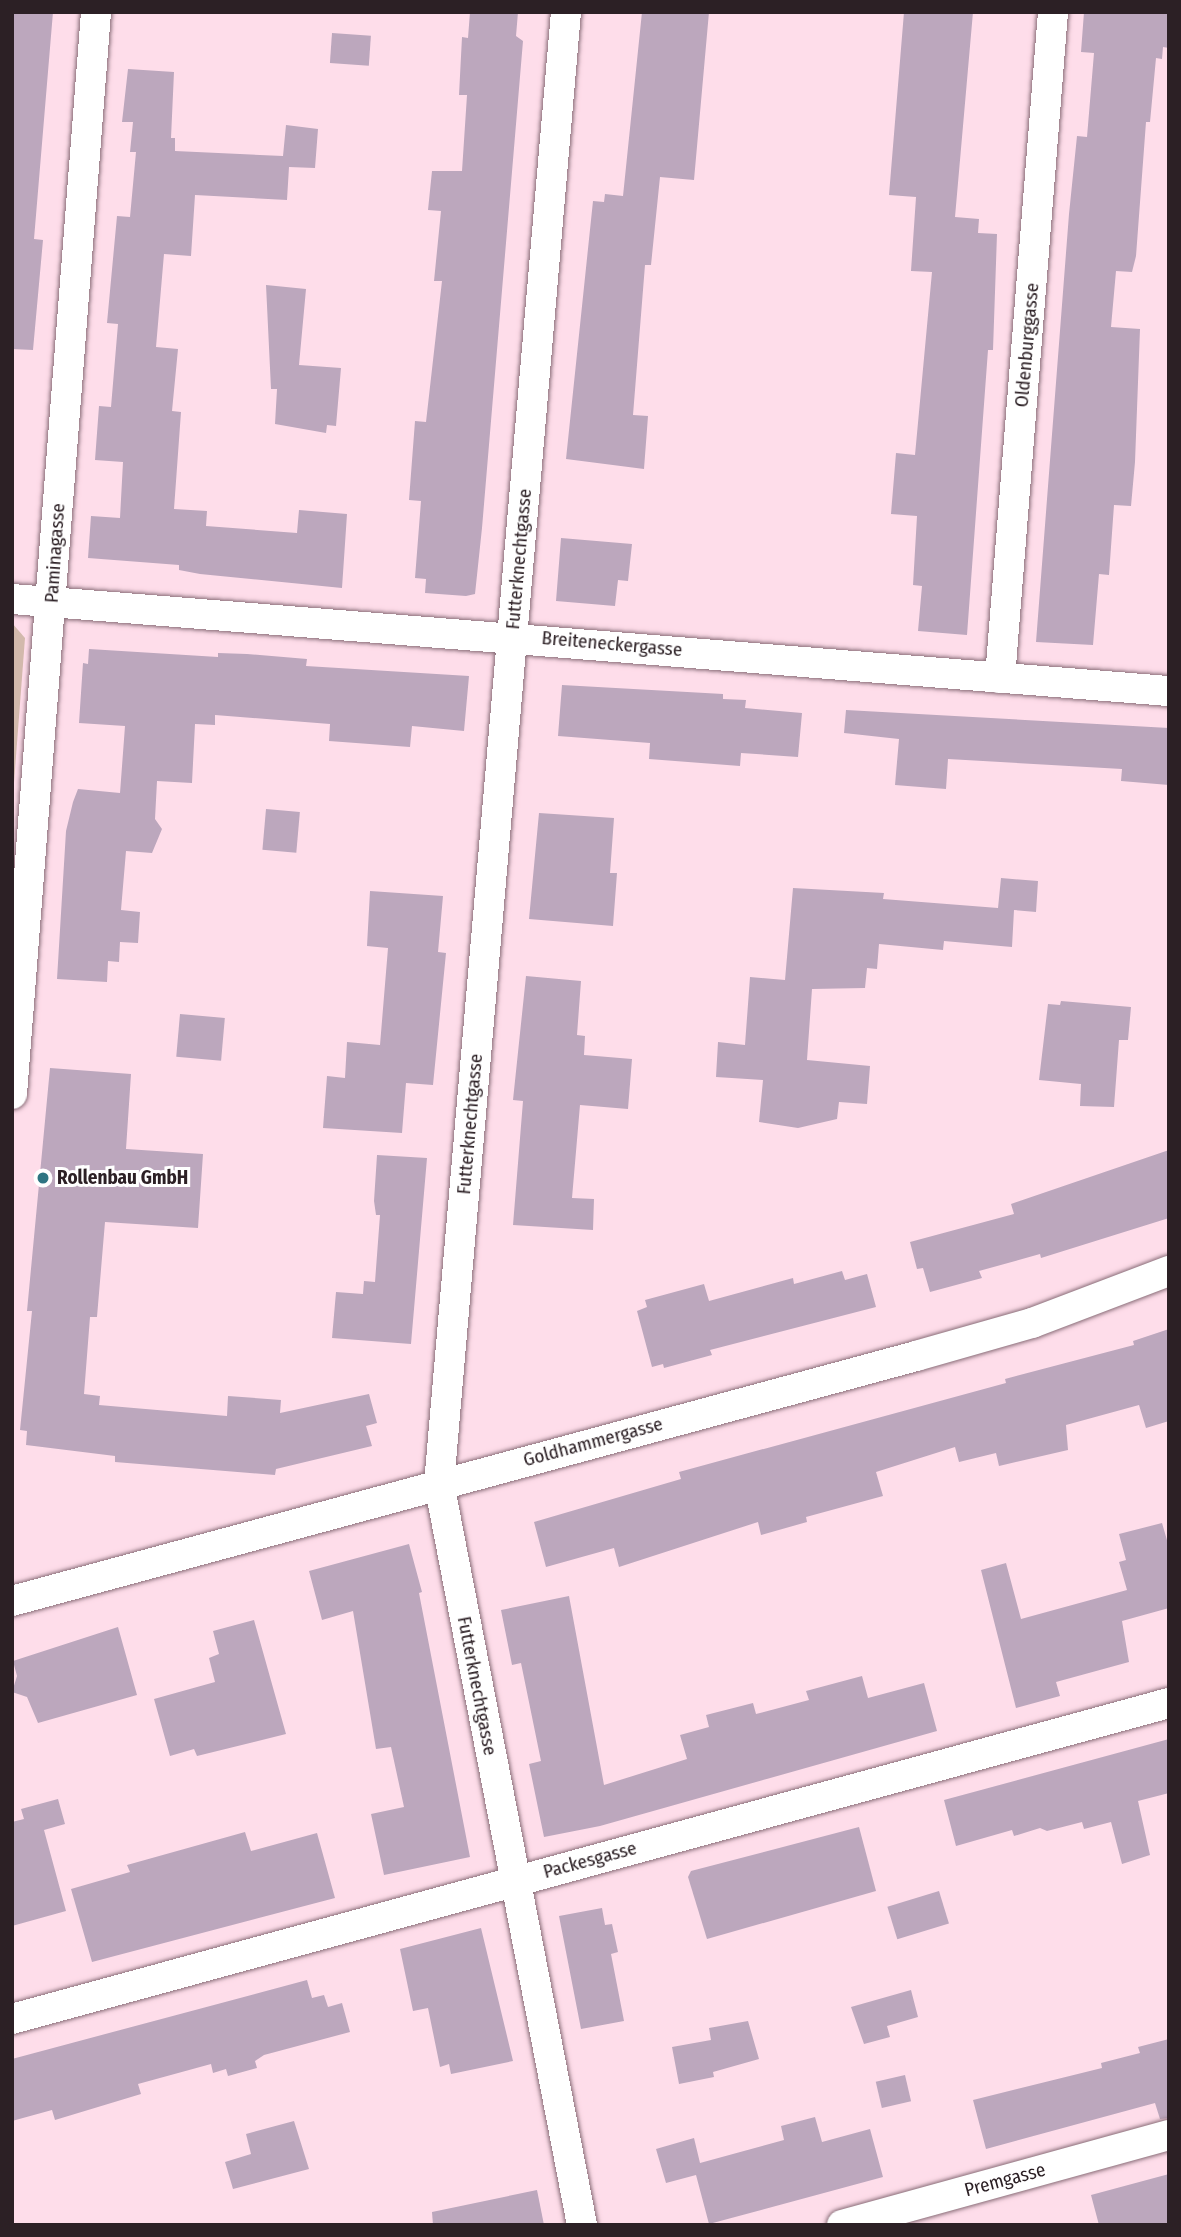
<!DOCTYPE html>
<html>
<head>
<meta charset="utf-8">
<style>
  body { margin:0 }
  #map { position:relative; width:1181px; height:2237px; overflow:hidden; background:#feddea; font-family:"Fira Sans Condensed",sans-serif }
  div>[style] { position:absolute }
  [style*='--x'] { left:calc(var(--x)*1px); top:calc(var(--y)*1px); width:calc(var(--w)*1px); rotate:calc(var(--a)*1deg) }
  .green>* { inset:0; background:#d2b9ac }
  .building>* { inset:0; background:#bca7bd; transform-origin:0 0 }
  .roads { filter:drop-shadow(0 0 2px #896d78) drop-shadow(0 0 2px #896d78) }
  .street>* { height:30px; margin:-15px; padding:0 15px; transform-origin:15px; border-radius:15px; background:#fff }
  .dots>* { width:19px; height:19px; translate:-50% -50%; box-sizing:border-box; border:4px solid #fff; border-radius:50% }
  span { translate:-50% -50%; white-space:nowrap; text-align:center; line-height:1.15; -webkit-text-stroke:6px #fff; paint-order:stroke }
  .street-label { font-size:19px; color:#2c2025 }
  .poi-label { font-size:19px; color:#2c2025; font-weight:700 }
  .left { translate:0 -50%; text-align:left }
  .frame { position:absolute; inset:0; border:14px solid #2c2025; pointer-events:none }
</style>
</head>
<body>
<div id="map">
  <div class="green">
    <div style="clip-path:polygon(12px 623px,25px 638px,12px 809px)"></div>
  </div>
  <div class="building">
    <div style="clip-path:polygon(12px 12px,53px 12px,34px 239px,43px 240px,33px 350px,12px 349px)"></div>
    <div style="clip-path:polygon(470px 12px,518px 12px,516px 36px,523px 41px,482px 528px,475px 594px,466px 596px,425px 593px,426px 579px,415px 578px,421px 501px,409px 500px,415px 421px,426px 422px,442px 281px,434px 281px,441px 211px,428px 210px,432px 171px,462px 171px,467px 95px,459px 95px,462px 37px,468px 38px)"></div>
    <div style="clip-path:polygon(642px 12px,709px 12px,694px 180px,660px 177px,651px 265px,645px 265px,633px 415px,648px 416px,644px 469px,566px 459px,593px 201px,604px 202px,605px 194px,623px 196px)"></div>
    <div style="clip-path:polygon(904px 12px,973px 12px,955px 217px,979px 219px,978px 233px,997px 234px,993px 350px,988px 350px,967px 635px,918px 631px,922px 586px,913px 585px,917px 516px,891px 514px,896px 453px,915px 455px,932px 272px,911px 271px,916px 197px,889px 195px)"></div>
    <div style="clip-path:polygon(1084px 12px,1169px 12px,1169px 48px,1163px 47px,1162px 59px,1156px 58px,1150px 122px,1146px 122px,1136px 256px,1132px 272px,1116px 271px,1111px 327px,1140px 329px,1135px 462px,1131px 506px,1114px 505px,1109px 575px,1099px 574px,1093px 645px,1036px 642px,1069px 214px,1077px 136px,1087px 137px,1094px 53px,1081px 52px)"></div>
    <div style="left:332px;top:33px;width:39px;height:30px;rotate:4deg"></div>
    <div style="clip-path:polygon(128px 69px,174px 72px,171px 138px,175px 138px,175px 151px,283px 156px,286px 125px,318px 129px,315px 168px,289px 167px,287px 200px,195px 195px,191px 256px,164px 254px,156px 347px,178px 349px,172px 411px,181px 412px,174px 509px,207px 511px,206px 526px,297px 533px,299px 510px,347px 514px,342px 588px,200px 574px,179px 570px,179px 565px,88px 558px,91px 516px,120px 518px,123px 462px,95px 460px,99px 406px,111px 407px,118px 324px,107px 323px,117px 216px,130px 217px,136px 152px,130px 152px,133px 122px,122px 122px)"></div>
    <div style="clip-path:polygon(266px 285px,306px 289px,299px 365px,341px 368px,336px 426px,327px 425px,326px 433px,275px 424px,277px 389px,271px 389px)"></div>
    <div style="clip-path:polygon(561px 538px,632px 544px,628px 581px,618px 580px,615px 606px,556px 601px)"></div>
    <div style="clip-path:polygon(89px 649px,218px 657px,218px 653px,247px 654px,307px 659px,306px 666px,469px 676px,464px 731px,412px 726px,410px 747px,329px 741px,330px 724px,215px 715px,215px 725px,195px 724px,192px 783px,157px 781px,155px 819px,162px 829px,152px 853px,126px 851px,121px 910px,140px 912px,138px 943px,120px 942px,119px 962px,108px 961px,107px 982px,57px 979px,66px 831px,73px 802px,78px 789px,120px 793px,125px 726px,79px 723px,83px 663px,88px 664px)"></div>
    <div style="clip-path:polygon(562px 685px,723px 694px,723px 699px,746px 700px,745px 708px,802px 713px,798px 757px,741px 753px,740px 766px,649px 759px,650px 743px,558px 736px)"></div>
    <div style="clip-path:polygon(846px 710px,1169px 728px,1169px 785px,1121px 781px,1122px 769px,948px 759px,946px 789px,895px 785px,899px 739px,844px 733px)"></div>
    <div style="left:266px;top:809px;width:34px;height:41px;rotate:5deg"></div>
    <div style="clip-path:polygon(539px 813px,614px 818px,610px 873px,617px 873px,613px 926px,529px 919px)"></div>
    <div style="clip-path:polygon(1001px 878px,1038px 881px,1036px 912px,1014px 910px,1012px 947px,944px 941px,943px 950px,879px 944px,877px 969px,867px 968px,865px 988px,812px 989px,807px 1060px,870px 1066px,867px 1104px,839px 1102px,837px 1119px,798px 1128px,759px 1122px,763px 1080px,716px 1077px,718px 1042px,745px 1045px,750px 977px,785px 980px,793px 888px,884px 893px,883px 899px,998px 908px)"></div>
    <div style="clip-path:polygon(370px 891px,443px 896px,438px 952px,446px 953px,433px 1085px,406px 1083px,402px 1133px,323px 1128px,327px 1076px,345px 1078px,347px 1042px,380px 1045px,388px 948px,367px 946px)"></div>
    <div style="clip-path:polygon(526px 976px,581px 981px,577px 1035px,585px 1036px,584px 1055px,632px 1059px,628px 1109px,580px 1105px,572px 1198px,594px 1199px,593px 1230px,513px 1225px,523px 1101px,513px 1100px)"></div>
    <div style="clip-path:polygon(1061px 1001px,1131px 1007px,1128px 1040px,1119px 1040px,1114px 1107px,1080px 1106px,1081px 1084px,1039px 1080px,1048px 1004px,1060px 1005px)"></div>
    <div style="left:180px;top:1014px;width:45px;height:43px;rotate:5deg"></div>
    <div style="clip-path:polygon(50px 1068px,131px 1074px,126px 1149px,203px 1154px,198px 1228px,105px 1222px,97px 1317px,90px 1317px,84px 1394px,100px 1396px,99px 1405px,227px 1416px,228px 1396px,281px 1400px,280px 1413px,369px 1394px,377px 1423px,366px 1426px,372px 1446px,276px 1469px,275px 1475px,115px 1462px,115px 1456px,26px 1445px,27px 1431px,20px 1430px,32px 1311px,27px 1311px)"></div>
    <div style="clip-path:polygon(1169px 1150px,1169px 1218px,1041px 1258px,1040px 1254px,979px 1271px,982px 1278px,930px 1292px,923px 1268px,917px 1269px,910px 1242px,1014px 1214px,1011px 1204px)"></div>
    <div style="clip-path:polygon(377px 1155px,427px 1158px,411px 1344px,332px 1338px,336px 1292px,363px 1294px,364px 1281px,375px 1282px,380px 1215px,376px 1215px,374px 1201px)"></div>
    <div style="clip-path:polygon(842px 1271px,845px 1280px,867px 1274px,876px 1307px,710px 1350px,712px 1355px,664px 1368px,663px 1364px,652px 1367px,637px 1311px,647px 1307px,645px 1300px,704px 1284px,709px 1301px,793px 1278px,794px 1284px)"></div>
    <div style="clip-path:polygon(1169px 1329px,1169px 1421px,1146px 1428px,1139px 1405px,1066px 1425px,1068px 1450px,999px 1466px,996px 1453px,959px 1462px,955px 1447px,876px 1472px,883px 1496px,806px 1517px,807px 1522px,761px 1535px,758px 1522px,619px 1567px,614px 1548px,546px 1567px,534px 1522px,681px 1479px,679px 1472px,1006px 1383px,1005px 1379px,1134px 1345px,1133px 1341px)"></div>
    <div style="clip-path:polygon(1162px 1523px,1169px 1547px,1169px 1608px,1122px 1621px,1129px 1662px,1056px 1682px,1060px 1696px,1016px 1708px,981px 1570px,1006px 1563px,1021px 1619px,1127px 1590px,1119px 1562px,1126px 1560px,1119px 1534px)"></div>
    <div style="clip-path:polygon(409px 1544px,422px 1592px,419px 1593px,470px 1857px,384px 1875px,371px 1814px,404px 1807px,391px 1747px,376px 1749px,353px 1611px,322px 1620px,309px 1571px)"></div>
    <div style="clip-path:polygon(569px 1596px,604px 1785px,687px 1759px,680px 1735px,709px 1727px,706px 1715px,753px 1703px,756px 1714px,809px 1700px,806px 1691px,862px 1676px,868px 1698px,924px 1683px,937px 1731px,600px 1826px,544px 1837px,529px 1764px,541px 1761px,521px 1663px,512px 1665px,501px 1610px)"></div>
    <div style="clip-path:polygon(254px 1620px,286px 1734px,197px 1756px,194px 1749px,170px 1756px,154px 1699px,215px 1682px,209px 1658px,219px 1654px,213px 1631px)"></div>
    <div style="clip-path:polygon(118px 1627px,137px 1695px,38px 1723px,27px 1697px,12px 1692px,17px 1676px,13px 1661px)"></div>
    <div style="clip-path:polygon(1169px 1739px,1169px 1793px,1138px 1801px,1150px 1855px,1122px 1864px,1111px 1822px,1084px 1829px,1082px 1822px,1047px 1831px,1040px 1828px,1014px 1836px,1012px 1830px,956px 1846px,944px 1800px)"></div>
    <div style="clip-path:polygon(58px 1799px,65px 1824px,44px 1830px,66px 1911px,12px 1926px,12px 1822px,24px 1819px,21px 1809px)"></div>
    <div style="clip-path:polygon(859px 1827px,876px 1891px,707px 1939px,688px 1877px,691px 1871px)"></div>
    <div style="clip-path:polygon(245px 1832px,251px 1851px,317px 1833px,335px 1898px,92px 1962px,71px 1889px,130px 1872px,127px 1865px)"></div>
    <div style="left:939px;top:1891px;width:34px;height:54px;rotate:73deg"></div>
    <div style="clip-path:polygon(602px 1908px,605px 1925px,612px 1924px,618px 1952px,611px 1954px,624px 2021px,581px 2029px,559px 1916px)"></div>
    <div style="clip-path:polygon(481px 1928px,513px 2061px,451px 2074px,449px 2064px,440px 2067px,428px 2008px,413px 2011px,400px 1949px)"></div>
    <div style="clip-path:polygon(307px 1980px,312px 1998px,324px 1995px,328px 2007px,342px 2003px,350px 2032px,264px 2055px,255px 2061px,257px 2068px,228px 2076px,226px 2069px,213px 2073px,211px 2064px,138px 2084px,141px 2094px,55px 2120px,52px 2110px,12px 2121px,12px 2059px)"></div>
    <div style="clip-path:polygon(911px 1990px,918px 2017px,887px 2026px,890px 2037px,864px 2044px,851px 2007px)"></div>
    <div style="clip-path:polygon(748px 2021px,759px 2059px,713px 2072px,714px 2077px,679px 2084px,672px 2047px,711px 2040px,709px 2028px)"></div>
    <div style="clip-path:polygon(1169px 2039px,1169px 2118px,1160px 2119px,1155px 2103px,986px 2149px,973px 2100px,1102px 2068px,1101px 2063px,1140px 2053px,1138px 2047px)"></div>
    <div style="left:905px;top:2075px;width:27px;height:30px;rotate:77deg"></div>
    <div style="clip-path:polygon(815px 2117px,822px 2142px,870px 2129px,883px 2177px,709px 2224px,696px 2175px,666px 2183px,656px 2149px,694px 2138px,700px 2163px,784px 2140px,781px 2126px)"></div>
    <div style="clip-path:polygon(294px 2121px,309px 2169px,233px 2189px,225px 2162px,251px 2154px,246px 2134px)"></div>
    <div style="clip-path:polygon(1169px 2174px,1169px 2225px,1099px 2225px,1091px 2195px)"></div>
    <div style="clip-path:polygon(537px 2190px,544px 2225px,433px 2225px,432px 2212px)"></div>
  </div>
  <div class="roads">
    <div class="street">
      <div style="--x:566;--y:12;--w:1476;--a:94.93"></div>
      <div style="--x:439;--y:1483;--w:756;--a:79.09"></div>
      <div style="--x:12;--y:599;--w:1161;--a:4.55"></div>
      <div style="--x:1000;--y:678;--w:668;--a:-85.45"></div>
      <div style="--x:12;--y:1094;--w:1085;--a:-85.56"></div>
      <div style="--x:12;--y:1601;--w:937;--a:-15.16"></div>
      <div style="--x:916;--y:1356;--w:121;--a:-15.9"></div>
      <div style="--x:1032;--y:1323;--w:147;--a:-20.8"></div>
      <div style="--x:12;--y:2019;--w:1199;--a:-15.28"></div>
      <div style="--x:842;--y:2225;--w:339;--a:-15.4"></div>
    </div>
  </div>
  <div class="dots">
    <div style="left:43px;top:1178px;background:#2e7482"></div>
  </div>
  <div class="street-label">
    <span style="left:1027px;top:345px;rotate:-85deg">Oldenburggasse</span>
    <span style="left:55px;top:553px;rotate:-86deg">Paminagasse</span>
    <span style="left:519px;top:559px;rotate:-85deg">Futterknechtgasse</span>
    <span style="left:612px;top:644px;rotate:5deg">Breiteneckergasse</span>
    <span style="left:470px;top:1124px;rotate:-85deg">Futterknechtgasse</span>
    <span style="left:593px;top:1442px;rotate:-15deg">Goldhammergasse</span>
    <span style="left:477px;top:1686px;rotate:79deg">Futterknechtgasse</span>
    <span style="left:590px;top:1860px;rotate:-15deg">Packesgasse</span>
    <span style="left:1005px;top:2180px;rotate:-15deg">Premgasse</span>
  </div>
  <div class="poi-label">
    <span class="left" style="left:57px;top:1178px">Rollenbau GmbH</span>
  </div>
  <div class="frame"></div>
</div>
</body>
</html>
